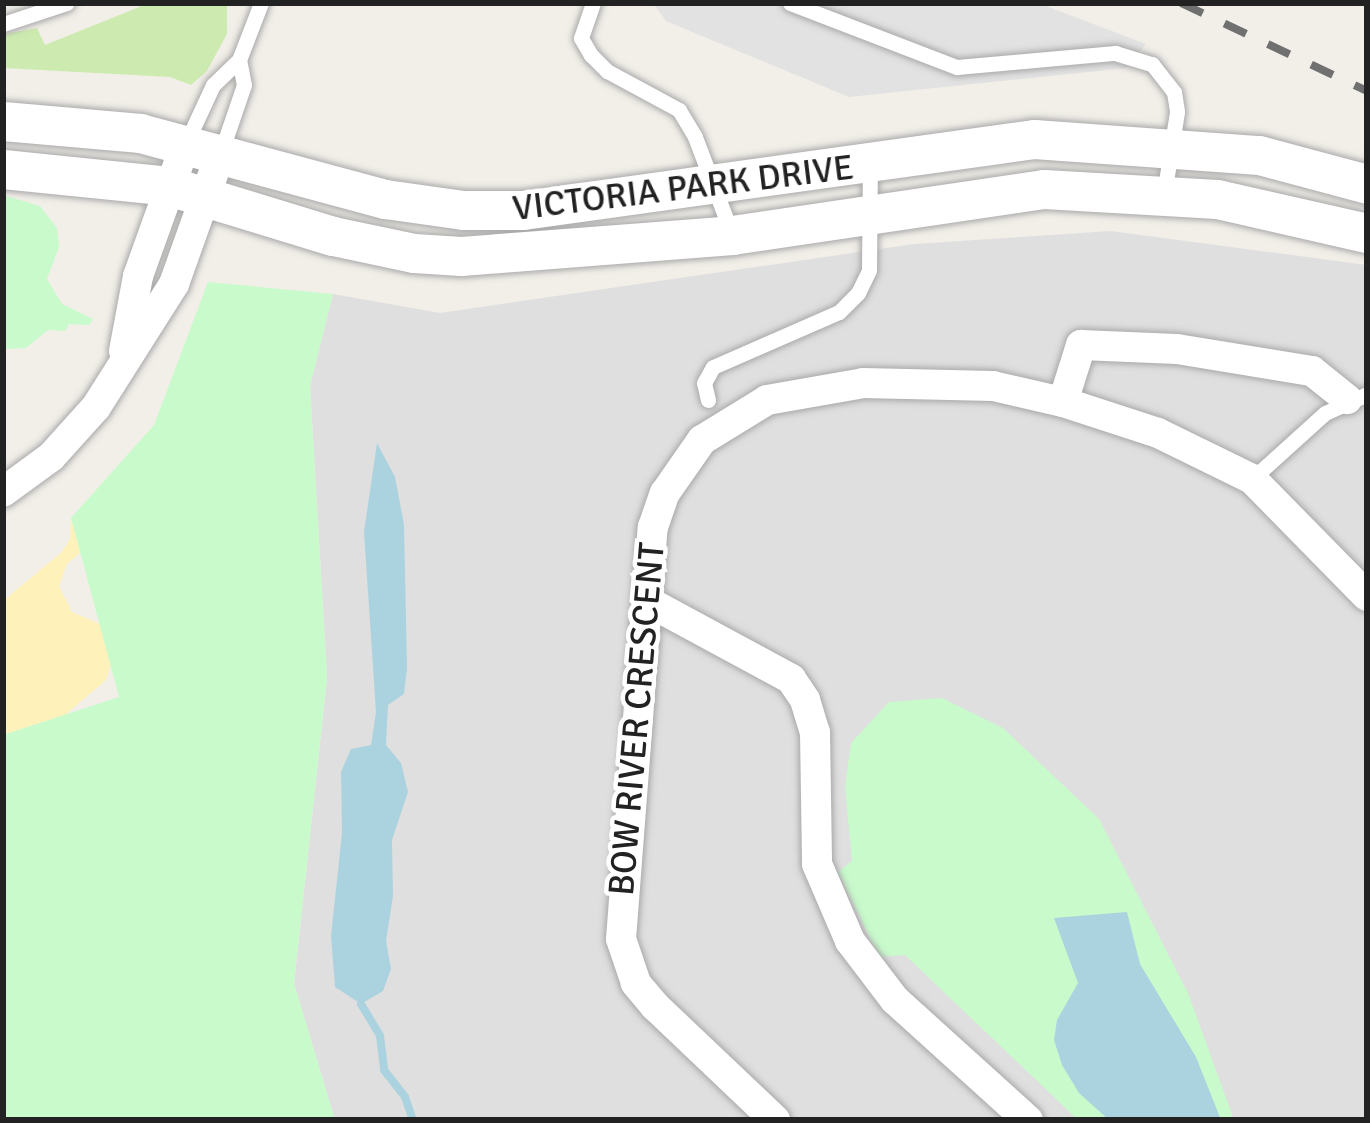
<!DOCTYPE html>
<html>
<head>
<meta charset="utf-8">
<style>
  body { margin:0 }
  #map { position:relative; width:1370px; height:1123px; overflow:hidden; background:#f2efe9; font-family:Signika,sans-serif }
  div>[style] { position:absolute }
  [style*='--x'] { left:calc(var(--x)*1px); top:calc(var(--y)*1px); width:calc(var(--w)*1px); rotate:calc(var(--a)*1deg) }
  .residential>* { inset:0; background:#e0dfdf }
  .grass>* { inset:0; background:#cdebb0 }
  .sand>* { inset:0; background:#fff1ba }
  .park>* { inset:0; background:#c8facc }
  .parking>* { inset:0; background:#e2e2e2 }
  .water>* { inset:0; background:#aad3df }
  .stream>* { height:8px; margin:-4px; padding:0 4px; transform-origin:4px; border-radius:4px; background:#aad3df }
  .roads { filter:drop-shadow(0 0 3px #a9a9a9) drop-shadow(0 0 3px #a9a9a9) }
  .service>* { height:15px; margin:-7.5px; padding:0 7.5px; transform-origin:7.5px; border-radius:7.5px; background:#fff }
  .minor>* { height:30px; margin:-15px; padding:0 15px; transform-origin:15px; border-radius:15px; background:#fff }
  .tertiary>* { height:39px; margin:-19.5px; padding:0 19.5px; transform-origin:19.5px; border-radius:19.5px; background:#fff }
  .rail>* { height:8px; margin-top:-4px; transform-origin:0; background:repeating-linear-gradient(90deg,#707070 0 24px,transparent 0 48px) }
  span { translate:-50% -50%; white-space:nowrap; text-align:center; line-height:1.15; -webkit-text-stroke:9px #fff; paint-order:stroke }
  .street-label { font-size:36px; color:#222 }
  .frame { position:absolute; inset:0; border:6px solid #222; pointer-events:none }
</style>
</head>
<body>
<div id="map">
  <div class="residential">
    <div style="clip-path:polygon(1111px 231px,1367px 265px,1367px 1120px,335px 1120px,294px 984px,327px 678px,310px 386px,333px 294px,440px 313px,914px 244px)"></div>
  </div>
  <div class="grass">
    <div style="clip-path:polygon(149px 3px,227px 3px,227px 34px,207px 71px,191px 85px,170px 77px,3px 68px,3px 34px,37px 28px,45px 45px)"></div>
  </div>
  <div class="sand">
    <div style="clip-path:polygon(71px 518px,81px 552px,67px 564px,59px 586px,72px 612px,100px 624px,111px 664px,106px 680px,65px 715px,3px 735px,3px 601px,62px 552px,70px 539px)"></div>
  </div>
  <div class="park">
    <div style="clip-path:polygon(3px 195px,40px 206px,57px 228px,59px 247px,47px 279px,62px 304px,93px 319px,89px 325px,69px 324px,65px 331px,48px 330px,26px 348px,3px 349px)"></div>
    <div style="clip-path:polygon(208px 282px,333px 294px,310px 386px,327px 678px,294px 983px,335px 1120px,3px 1120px,3px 735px,119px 697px,71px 518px,154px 425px)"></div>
    <div style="clip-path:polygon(942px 698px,1003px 728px,1099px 819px,1188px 993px,1234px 1120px,1078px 1120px,905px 955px,879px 957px,838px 872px,852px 861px,845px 787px,851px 743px,889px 702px)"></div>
  </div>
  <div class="parking">
    <div style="clip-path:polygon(653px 3px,1038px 3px,1146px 44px,1126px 68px,849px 97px,666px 21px)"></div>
  </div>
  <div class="water">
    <div style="clip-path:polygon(377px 443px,395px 477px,404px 525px,407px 668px,404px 694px,388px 705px,386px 745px,401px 763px,408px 792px,392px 840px,393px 896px,386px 941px,391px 969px,383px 991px,361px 1004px,335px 987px,331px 936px,342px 833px,341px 772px,351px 749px,371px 745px,376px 712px,364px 532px)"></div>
    <div style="clip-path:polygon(1127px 912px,1140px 964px,1196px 1057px,1221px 1120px,1109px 1120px,1079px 1093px,1062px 1065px,1054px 1040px,1057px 1020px,1078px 983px,1054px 918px)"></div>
  </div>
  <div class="stream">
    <div style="--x:361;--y:1004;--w:37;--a:59"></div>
    <div style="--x:380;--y:1036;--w:34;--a:83"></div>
    <div style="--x:384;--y:1070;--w:34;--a:52"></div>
    <div style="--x:405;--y:1097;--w:24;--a:71"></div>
  </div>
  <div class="roads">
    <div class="service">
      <div style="--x:593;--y:3;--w:37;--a:109"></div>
      <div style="--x:581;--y:38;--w:20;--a:60"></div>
      <div style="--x:591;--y:55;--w:23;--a:45"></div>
      <div style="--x:607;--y:71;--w:82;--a:28.4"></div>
      <div style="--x:679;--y:110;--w:31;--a:59"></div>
      <div style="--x:695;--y:137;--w:102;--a:69.2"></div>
      <div style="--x:790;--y:3;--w:179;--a:21"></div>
      <div style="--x:957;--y:67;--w:159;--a:-5.1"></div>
      <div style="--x:1115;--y:53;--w:39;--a:17"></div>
      <div style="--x:1152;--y:64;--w:36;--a:52"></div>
      <div style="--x:1174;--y:92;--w:20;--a:81"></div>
      <div style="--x:1177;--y:112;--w:83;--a:99"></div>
      <div style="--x:3;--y:24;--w:67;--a:-18.2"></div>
      <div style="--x:187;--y:141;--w:62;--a:-65.1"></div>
      <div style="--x:213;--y:85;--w:36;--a:-44"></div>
      <div style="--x:239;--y:60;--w:61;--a:-68.9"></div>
      <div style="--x:221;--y:152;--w:71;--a:-71.1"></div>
      <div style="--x:244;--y:85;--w:25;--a:-101"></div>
      <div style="--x:708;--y:400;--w:17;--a:-103"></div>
      <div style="--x:704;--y:383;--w:18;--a:-61"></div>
      <div style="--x:713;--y:367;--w:137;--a:-23.6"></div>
      <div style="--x:839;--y:312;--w:27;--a:-45"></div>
      <div style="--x:858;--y:293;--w:25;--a:-64"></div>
      <div style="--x:869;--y:270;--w:105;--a:-89.5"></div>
      <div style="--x:1252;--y:479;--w:98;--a:-42.1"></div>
      <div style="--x:1325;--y:413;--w:46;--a:-24.3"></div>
    </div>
    <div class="minor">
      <div style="--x:124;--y:351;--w:76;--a:-79.4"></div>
      <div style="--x:138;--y:276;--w:141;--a:-70.2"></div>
      <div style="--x:1063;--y:402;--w:60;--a:-72.5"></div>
      <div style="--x:1081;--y:345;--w:96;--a:2.4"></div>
      <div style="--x:1177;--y:349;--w:137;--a:9.3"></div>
      <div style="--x:1312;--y:371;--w:45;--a:38.7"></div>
      <div style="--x:3;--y:492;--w:59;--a:-36.1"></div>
      <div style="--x:51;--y:457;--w:67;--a:-48"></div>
      <div style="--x:96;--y:407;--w:146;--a:-57.6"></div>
      <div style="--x:174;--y:284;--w:140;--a:-70.4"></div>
      <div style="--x:647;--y:601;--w:164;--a:28.4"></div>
      <div style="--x:791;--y:679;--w:25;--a:56"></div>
      <div style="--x:805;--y:700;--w:34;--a:73"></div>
      <div style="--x:815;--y:732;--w:132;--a:89.1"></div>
      <div style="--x:817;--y:864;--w:84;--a:66.8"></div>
      <div style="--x:850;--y:941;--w:74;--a:52.7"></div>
      <div style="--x:895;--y:1000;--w:179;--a:42.1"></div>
      <div style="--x:775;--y:1120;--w:166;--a:-136.5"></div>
      <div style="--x:655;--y:1006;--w:30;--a:-130"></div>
      <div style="--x:636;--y:983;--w:46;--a:-108.8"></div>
      <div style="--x:621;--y:939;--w:413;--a:-85.6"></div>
      <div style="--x:653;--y:527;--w:36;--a:-71"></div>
      <div style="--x:665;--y:493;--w:65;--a:-55.1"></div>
      <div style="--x:702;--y:440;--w:76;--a:-31.6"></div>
      <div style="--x:767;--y:400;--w:97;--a:-10"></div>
      <div style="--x:863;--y:383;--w:130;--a:1.3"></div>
      <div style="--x:993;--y:386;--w:72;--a:12.9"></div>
      <div style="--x:1063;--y:402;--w:100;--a:18.1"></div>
      <div style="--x:1158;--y:433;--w:105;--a:26.1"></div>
      <div style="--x:1252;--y:479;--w:164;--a:45.5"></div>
    </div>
    <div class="tertiary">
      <div style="--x:3;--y:121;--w:138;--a:5"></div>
      <div style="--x:140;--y:133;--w:254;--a:15.1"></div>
      <div style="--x:385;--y:199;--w:79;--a:8"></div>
      <div style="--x:463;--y:210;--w:60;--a:0"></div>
      <div style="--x:523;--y:210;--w:516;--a:-7.91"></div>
      <div style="--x:1034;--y:139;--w:226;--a:4.1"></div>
      <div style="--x:1259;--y:155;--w:112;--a:15"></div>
      <div style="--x:3;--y:169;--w:167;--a:5.8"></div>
      <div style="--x:169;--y:186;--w:171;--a:17"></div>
      <div style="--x:333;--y:236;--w:83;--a:11.9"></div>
      <div style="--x:414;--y:253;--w:47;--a:3.7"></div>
      <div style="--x:461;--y:256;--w:272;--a:-4.4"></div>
      <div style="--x:732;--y:235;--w:315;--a:-8.4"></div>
      <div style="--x:1044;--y:189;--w:173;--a:3.3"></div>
      <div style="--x:1217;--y:199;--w:154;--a:12.8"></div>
    </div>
  </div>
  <div class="rail">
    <div style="--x:1181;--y:3;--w:206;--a:25.3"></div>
  </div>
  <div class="street-label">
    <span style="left:683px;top:188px;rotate:-7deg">VICTORIA PARK DRIVE</span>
    <span style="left:637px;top:719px;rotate:-85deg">BOW RIVER CRESCENT</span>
  </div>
  <div class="frame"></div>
</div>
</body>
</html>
